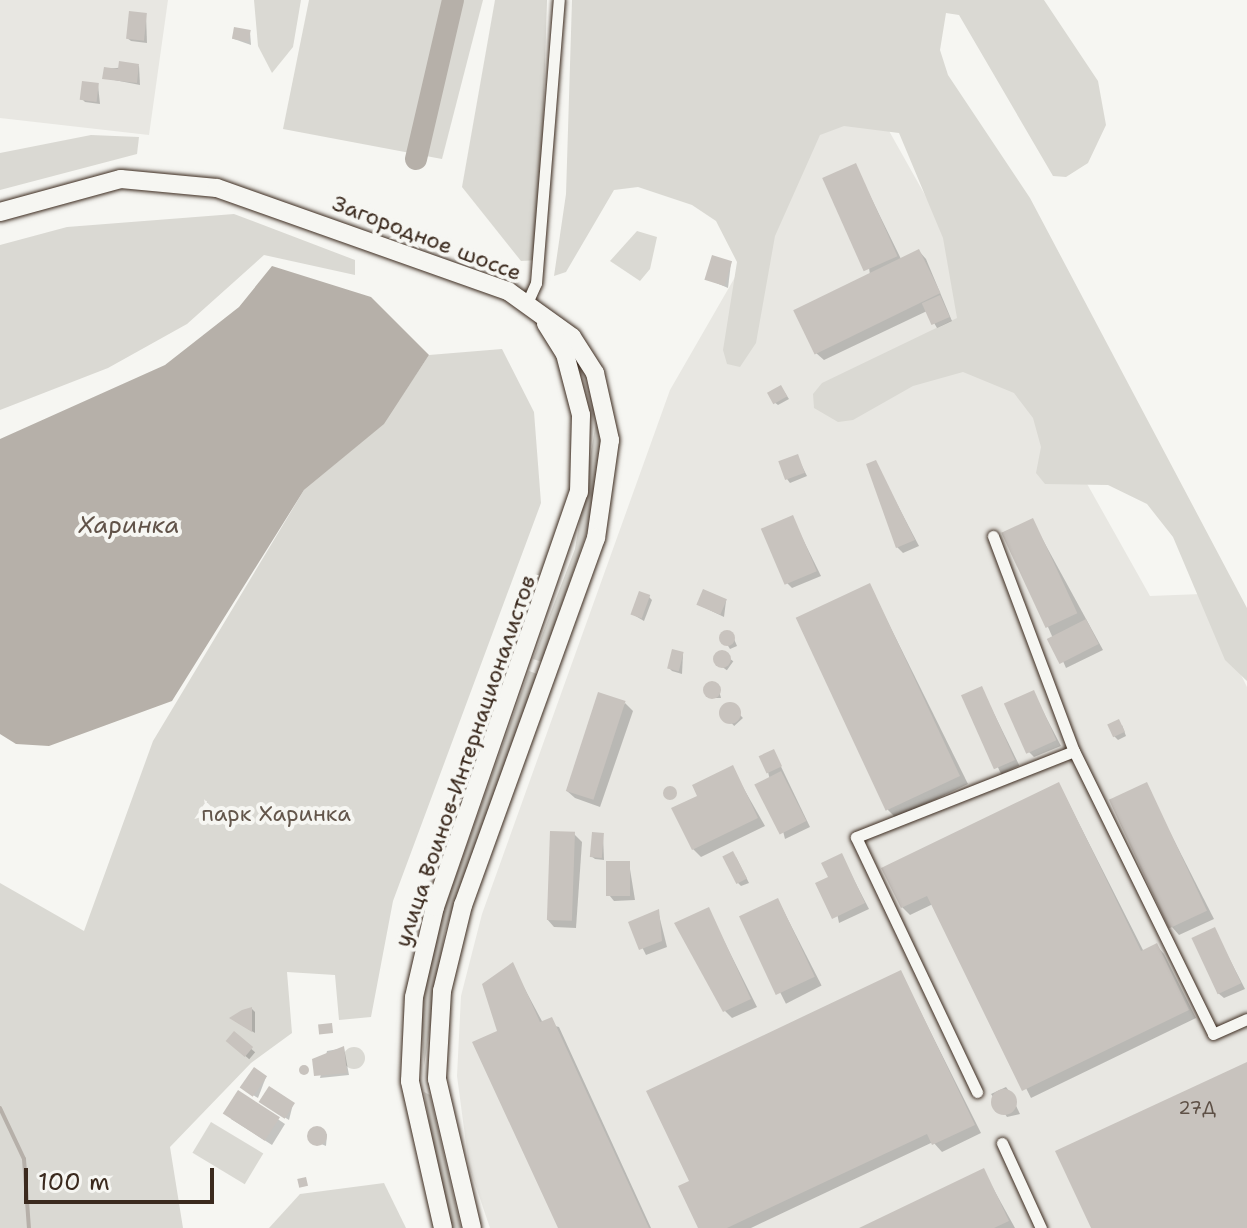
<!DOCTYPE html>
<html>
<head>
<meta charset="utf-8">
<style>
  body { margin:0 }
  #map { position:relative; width:1247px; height:1228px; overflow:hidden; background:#f6f6f2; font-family:"Shantell Sans",sans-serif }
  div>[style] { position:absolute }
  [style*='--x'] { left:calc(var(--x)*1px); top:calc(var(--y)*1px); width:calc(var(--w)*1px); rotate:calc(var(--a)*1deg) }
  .built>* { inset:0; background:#e8e7e2 }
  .green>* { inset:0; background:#dad9d3; transform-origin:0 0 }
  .round { border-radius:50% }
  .water>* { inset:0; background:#b6b0a9 }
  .shadow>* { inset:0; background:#0003; transform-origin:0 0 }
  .stream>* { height:4px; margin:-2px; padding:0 2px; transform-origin:2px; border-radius:2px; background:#b6b0a9 }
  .river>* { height:22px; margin:-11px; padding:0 11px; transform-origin:11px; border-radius:11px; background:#b6b0a9 }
  .building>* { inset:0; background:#c8c3be; transform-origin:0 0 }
  .roads { filter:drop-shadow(0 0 2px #3b2a1e) drop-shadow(0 0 2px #3b2a1e) }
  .street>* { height:11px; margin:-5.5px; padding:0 5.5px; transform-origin:5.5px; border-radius:5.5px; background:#f6f6f2 }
  .primary>* { height:18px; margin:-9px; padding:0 9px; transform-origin:9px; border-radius:9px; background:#f6f6f2 }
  span { translate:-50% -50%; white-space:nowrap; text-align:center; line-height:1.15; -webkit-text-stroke:8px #f6f6f2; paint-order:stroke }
  .number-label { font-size:18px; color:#5e5046 }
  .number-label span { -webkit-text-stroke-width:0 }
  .street-label { font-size:22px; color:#3b2a1e }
  .park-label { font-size:22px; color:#63564b }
  .water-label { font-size:24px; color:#605248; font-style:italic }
  .scale { position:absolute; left:24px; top:1168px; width:190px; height:36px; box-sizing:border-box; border:4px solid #3b2a1e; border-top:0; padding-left:10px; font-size:24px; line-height:28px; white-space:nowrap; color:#3b2a1e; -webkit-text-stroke:6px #f6f6f2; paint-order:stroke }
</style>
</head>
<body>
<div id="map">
  <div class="built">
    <div style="clip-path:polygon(0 0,168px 0,149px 135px,0 118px)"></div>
    <div style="clip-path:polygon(810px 85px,870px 97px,1150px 596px,1201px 594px,1247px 687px,1247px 1228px,490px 1228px,469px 1166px,457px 1076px,461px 996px,482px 914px,670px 390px,746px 258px)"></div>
  </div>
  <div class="green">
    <div style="clip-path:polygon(254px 0,301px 0,293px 47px,272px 73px,258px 46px)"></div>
    <div style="clip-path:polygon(309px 0,483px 0,442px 159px,283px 129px)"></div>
    <div style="clip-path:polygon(495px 0,547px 0,539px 260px,521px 261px,462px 187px)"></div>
    <div style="clip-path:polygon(572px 0,1044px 0,1098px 81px,1106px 125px,1088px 163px,1066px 177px,1053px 176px,959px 15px,946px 13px,940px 50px,948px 75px,1030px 198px,1247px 608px,1247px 681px,1225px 660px,1173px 537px,1147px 504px,1108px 485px,1045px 484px,1036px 473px,1041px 447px,1033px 418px,1014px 393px,963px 372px,913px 386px,853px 420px,838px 422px,814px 408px,813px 394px,822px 383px,957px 318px,943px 238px,899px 133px,844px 126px,820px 135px,775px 236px,756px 343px,740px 367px,727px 364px,723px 350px,737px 262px,716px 221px,692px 205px,638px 187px,614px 190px,566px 272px,554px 276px,566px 194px)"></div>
    <div style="clip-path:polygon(91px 135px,139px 137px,137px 154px,0 190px,0 153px)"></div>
    <div style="clip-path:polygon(234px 214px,355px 260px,355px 275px,264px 255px,187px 324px,108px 368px,0 410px,0 245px,67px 227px)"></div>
    <div style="clip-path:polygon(637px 231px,657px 237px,650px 269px,640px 281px,610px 261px)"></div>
    <div style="clip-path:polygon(502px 349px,534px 412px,541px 503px,393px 901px,371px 1017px,339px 1020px,335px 975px,287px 972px,292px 1033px,251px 1063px,170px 1147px,183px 1228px,0 1228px,0 883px,84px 931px,153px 741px,304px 490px,383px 424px,429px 355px)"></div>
    <div style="clip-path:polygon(597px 416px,601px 451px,589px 526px,542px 662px,533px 659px,575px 549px)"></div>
    <div style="clip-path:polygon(529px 671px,537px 674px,445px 931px,424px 1066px,421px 1014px,435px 935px)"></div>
    <div class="round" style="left:343px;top:1047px;width:22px;height:22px"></div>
    <div style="clip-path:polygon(424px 1092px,430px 1095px,461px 1228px,453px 1228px,443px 1203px)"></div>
    <div style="left:211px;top:1122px;width:61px;height:36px;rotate:31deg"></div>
    <div style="clip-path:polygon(384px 1183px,406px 1228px,269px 1228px,300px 1194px)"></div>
  </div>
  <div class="water">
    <div style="clip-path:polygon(272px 266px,371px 297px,429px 355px,384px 424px,304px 490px,172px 701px,49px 746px,16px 744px,0 734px,0 439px,165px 365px,239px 307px)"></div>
  </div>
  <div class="shadow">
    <div style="clip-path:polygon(146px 15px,147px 43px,131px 41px,127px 38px)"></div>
    <div style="clip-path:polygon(250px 32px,251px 45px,234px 39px)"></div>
    <div style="clip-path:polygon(139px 66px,140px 85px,104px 78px,105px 69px)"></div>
    <div style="clip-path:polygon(98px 85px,100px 104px,85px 102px,82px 99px)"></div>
    <div style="clip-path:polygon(855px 165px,901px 259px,919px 251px,926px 259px,952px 321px,937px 328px,927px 311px,824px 360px,816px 353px,870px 275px)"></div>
    <div style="clip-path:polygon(731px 263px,728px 288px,707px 279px)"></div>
    <div style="clip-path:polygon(781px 387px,789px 399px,778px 405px,774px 402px)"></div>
    <div style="clip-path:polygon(797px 456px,807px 476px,790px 483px,787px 479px)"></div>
    <div style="clip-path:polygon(875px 462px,919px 546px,903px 553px,897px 547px)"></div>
    <div style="clip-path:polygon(792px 517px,821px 576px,792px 588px,787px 583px)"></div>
    <div style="clip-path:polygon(1032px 520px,1103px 650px,1066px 668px,1048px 627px)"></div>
    <div style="clip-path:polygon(870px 586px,968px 784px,896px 818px,888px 810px)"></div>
    <div style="clip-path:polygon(649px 597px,652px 600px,644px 621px,632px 614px)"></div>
    <div style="clip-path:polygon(726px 601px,724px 617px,699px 605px)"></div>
    <div style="clip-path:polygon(732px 634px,737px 646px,730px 649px,722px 636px)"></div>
    <div style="left:722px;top:653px;width:14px;height:11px;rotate:36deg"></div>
    <div style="clip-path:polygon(683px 654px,682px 674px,672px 671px,669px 668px)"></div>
    <div style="clip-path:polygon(707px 687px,718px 687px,721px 698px,711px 698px)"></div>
    <div style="left:982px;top:689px;width:85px;height:20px;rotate:64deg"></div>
    <div style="clip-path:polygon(1033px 692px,1061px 746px,1034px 757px,1029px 752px)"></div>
    <div style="clip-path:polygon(625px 703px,633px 711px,600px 807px,575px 798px,567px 791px)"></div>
    <div style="left:730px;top:704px;width:19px;height:12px;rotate:47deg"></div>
    <div style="clip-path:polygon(1122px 725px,1126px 736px,1118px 740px,1114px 736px)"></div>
    <div style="clip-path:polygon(774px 752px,810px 827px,785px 839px,768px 772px)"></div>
    <div style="clip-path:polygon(732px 768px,765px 826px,701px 857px,693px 849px,700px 797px)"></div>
    <div style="clip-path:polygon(1059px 784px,1144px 952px,1157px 946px,1164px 954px,1196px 1018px,1031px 1098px,933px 904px,910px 915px,902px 907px)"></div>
    <div style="clip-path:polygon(1146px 785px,1214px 919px,1179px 935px,1172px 927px)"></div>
    <div style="left:666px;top:790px;width:7px;height:9px;rotate:-16deg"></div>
    <div style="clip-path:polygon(574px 834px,582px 842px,576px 928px,554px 927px,547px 919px)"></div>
    <div style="clip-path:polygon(603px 835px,604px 860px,595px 859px,591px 856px)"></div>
    <div style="clip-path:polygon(841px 855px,869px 909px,839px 923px,830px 878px)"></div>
    <div style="clip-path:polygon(736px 857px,749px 883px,741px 886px,738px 883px)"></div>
    <div style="clip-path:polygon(629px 863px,635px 900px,614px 901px,609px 895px)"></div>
    <div style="left:778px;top:900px;width:96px;height:40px;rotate:63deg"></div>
    <div style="clip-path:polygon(708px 909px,757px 1007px,732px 1018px,724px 1010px)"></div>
    <div style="clip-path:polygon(658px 911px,667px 947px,646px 955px,630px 923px)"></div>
    <div style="clip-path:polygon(1214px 929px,1245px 989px,1224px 998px,1218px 993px)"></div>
    <div style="clip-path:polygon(512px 965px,543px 1023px,559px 1027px,651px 1228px,560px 1228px,499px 1032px)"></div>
    <div style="clip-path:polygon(901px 973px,981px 1133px,942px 1152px,933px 1142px,751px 1228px,700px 1228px,692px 1182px)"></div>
    <div style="clip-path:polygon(252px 1009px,255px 1012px,255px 1033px,235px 1021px)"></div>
    <div style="left:234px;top:1034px;width:28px;height:9px;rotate:41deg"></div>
    <div style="clip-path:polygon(344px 1048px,349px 1075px,320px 1078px,327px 1051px)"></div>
    <div style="clip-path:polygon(266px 1077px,258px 1098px,246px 1091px)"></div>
    <div style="clip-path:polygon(1006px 1087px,1009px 1091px,1020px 1114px,1007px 1117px,991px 1094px)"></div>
    <div style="clip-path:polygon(239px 1093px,285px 1124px,272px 1145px,231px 1119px)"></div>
    <div style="clip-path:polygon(293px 1104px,289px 1120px,265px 1105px)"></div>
    <div style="clip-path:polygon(314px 1129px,327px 1134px,326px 1146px,311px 1140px)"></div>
    <div style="clip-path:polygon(983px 1170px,1015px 1228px,863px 1228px)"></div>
  </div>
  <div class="stream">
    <div style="--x:0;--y:1108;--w:56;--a:64.8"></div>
    <div style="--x:24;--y:1159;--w:69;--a:85.9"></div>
  </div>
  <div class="river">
    <div style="--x:416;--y:159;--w:163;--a:-76.9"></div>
  </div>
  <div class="building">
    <div style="left:129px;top:11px;width:18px;height:28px;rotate:6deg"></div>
    <div style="left:234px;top:27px;width:17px;height:12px;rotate:10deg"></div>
    <div style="clip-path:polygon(119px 61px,139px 64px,137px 83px,102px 79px,104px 67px,118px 69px)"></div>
    <div style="left:82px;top:81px;width:17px;height:19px;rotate:7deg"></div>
    <div style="left:856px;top:163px;width:102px;height:37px;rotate:66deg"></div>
    <div style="left:919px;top:249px;width:49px;height:140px;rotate:64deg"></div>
    <div style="left:712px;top:255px;width:21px;height:26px;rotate:17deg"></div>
    <div style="left:940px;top:295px;width:24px;height:20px;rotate:66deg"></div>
    <div style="left:781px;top:385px;width:13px;height:16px;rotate:61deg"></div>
    <div style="left:798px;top:454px;width:20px;height:21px;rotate:70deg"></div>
    <div style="clip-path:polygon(876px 460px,915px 540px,896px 548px,866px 464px)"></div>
    <div style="left:793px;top:515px;width:61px;height:35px;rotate:67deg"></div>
    <div style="left:1033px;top:518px;width:105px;height:35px;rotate:65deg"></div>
    <div style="left:870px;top:583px;width:213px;height:82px;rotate:65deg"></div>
    <div style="left:703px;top:589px;width:26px;height:17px;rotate:23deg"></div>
    <div style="left:639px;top:591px;width:12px;height:25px;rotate:20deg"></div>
    <div style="left:1086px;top:619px;width:28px;height:44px;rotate:63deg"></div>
    <div class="round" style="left:719px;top:630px;width:16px;height:16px"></div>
    <div style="left:672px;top:649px;width:12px;height:20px;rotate:14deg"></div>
    <div class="round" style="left:713px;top:650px;width:18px;height:18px"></div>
    <div class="round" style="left:703px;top:681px;width:18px;height:18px"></div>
    <div style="left:982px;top:686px;width:81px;height:23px;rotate:66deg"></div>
    <div style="left:1034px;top:690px;width:55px;height:33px;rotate:66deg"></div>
    <div style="left:598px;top:692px;width:29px;height:104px;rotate:18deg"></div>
    <div class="round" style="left:719px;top:702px;width:22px;height:22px"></div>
    <div style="left:1119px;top:719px;width:14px;height:13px;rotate:65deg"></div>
    <div style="left:774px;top:749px;width:19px;height:17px;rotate:65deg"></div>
    <div style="clip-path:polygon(733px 765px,758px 818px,692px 850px,671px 808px,697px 796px,692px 785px)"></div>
    <div style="left:781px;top:771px;width:56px;height:30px;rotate:63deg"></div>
    <div style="clip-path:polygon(1059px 782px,1141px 951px,1157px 943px,1189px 1010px,1022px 1091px,927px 896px,901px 908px,881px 868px)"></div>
    <div style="left:1147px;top:782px;width:142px;height:42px;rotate:65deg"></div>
    <div class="round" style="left:663px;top:786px;width:14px;height:14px"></div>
    <div style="left:550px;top:831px;width:25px;height:89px;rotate:2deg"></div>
    <div style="left:592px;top:832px;width:12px;height:25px;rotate:5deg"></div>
    <div style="left:733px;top:851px;width:31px;height:12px;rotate:63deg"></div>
    <div style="clip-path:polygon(842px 853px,865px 903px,832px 919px,815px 883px,828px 877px,821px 863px)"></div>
    <div style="left:630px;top:861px;width:35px;height:24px;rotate:90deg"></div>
    <div style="left:778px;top:898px;width:87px;height:43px;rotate:65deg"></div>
    <div style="clip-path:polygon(709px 907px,751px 999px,723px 1012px,674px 923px)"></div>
    <div style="clip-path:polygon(659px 909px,662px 941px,639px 950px,628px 922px)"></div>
    <div style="left:1215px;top:927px;width:62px;height:26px;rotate:65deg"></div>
    <div style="clip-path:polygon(513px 962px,540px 1022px,552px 1017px,649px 1228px,558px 1228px,472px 1042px,497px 1031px,482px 984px)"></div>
    <div style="clip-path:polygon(901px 970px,975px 1125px,932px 1145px,927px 1134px,727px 1228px,698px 1228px,678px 1186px,689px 1181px,646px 1091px)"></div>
    <div style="clip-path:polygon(252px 1007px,252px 1032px,229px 1018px,242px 1010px)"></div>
    <div style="left:332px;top:1023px;width:10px;height:14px;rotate:84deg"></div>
    <div style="left:234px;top:1031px;width:25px;height:13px;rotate:40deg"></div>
    <div style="clip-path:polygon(344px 1046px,347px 1073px,314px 1076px,312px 1059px)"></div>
    <div style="clip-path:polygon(1247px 1062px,1247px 1228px,1091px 1228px,1055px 1151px)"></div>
    <div class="round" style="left:299px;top:1065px;width:10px;height:10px"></div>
    <div style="left:254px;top:1067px;width:16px;height:25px;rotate:35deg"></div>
    <div style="left:269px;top:1086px;width:31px;height:19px;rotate:33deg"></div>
    <div class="round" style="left:991px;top:1089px;width:26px;height:26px"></div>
    <div style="left:238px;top:1090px;width:50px;height:28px;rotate:33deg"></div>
    <div class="round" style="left:307px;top:1126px;width:20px;height:20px"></div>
    <div style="clip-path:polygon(984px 1168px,1009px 1221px,994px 1228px,859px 1228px)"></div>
    <div style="left:306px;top:1177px;width:9px;height:9px;rotate:77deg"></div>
  </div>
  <div class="roads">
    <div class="street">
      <div style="--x:527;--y:303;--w:22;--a:-66"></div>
      <div style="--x:536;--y:283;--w:284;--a:-85.4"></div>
      <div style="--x:993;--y:536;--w:230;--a:69.4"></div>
      <div style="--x:1074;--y:751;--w:315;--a:63.8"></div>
      <div style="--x:1213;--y:1034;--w:37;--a:-24"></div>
      <div style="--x:977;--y:1092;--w:282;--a:-115.4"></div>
      <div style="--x:856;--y:837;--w:234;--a:-21.5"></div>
      <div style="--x:1002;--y:1143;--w:94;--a:65.4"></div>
    </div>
    <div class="primary">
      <div style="--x:0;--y:212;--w:125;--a:-15.3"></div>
      <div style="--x:121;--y:179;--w:96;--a:5.4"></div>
      <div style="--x:217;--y:188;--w:309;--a:19.5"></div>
      <div style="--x:508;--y:291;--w:79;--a:35.7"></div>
      <div style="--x:572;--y:337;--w:43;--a:57.4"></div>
      <div style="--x:595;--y:373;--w:69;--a:77.4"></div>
      <div style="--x:610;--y:440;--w:99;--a:98.1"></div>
      <div style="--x:596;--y:538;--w:390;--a:109.9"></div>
      <div style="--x:463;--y:905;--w:89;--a:103.7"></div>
      <div style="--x:442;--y:991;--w:88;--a:93.3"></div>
      <div style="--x:437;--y:1079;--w:153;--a:76.8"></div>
      <div style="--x:443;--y:1228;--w:151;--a:-102.7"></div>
      <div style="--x:410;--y:1081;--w:84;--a:-87.3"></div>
      <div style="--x:414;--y:997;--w:92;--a:-76.9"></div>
      <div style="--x:435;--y:907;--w:439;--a:-70.9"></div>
      <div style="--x:579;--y:492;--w:77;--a:-88.5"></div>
      <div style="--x:581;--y:415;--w:63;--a:-104.7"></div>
      <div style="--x:565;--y:354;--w:36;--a:-122"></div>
    </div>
  </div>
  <div class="number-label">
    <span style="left:1197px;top:1108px">27Д</span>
  </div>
  <div class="street-label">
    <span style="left:427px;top:238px;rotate:21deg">Загородное шоссе</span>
    <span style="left:465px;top:761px;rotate:-71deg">улица Воинов-Интернационалистов</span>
  </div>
  <div class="park-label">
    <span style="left:276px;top:814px">парк Харинка</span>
  </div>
  <div class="water-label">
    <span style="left:129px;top:526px">Харинка</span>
  </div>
  <div class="scale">100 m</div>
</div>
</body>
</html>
